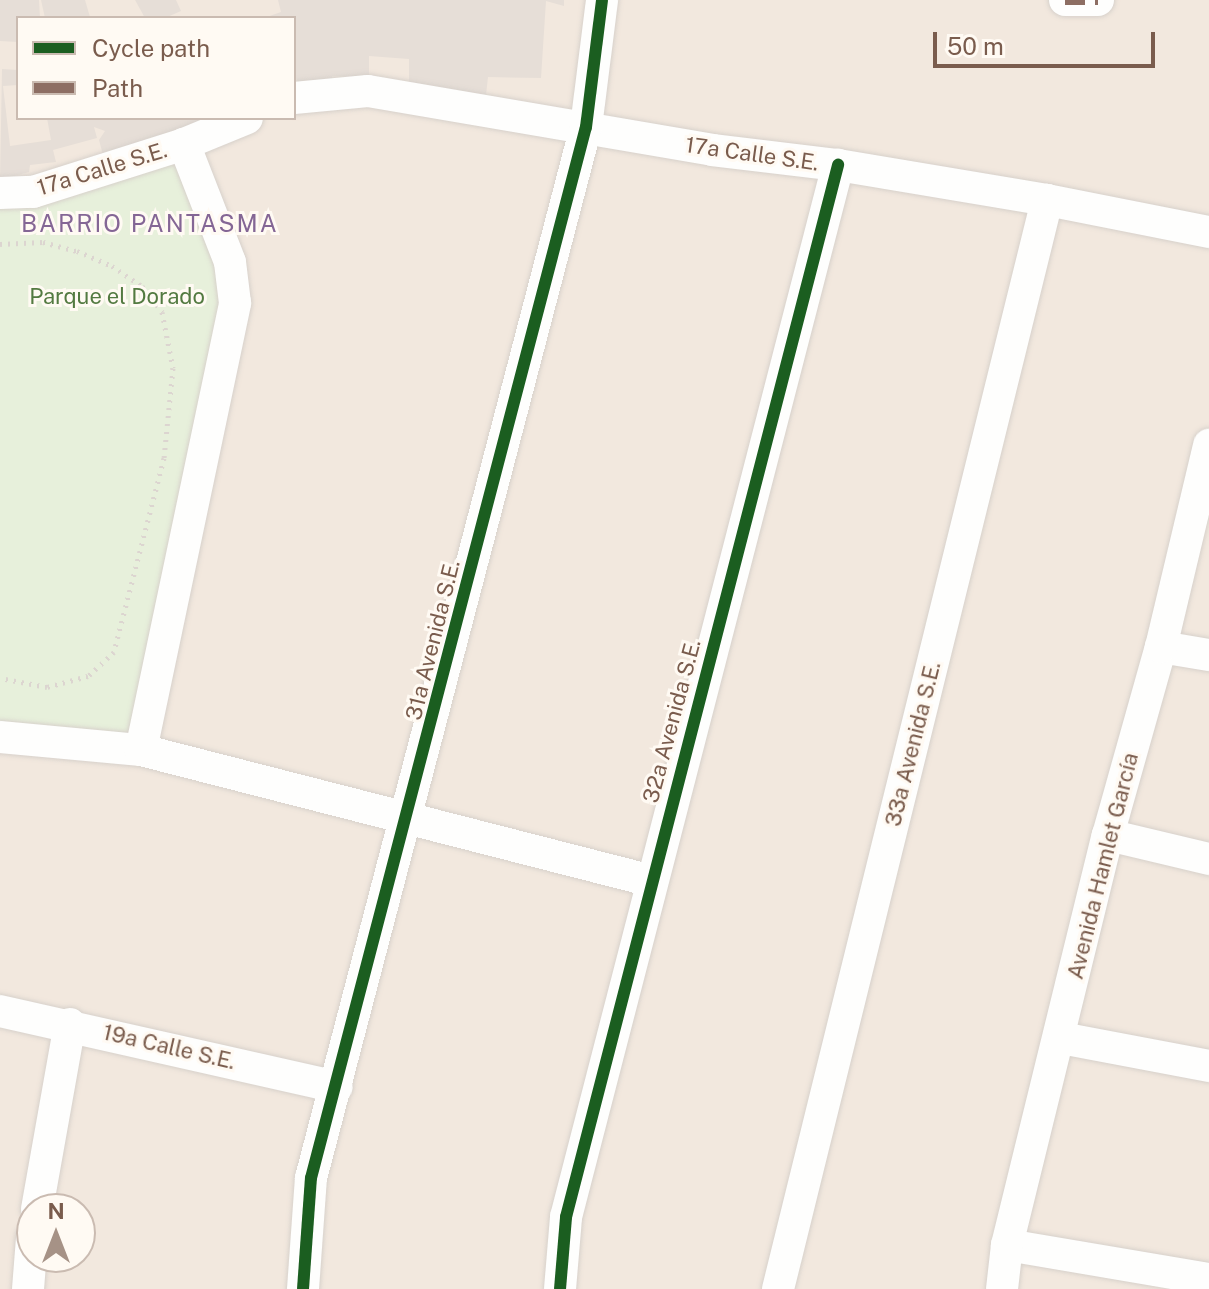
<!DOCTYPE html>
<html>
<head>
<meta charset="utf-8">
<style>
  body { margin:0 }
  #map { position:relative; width:1209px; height:1289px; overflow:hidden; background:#f9f5f0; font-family:"Public Sans",sans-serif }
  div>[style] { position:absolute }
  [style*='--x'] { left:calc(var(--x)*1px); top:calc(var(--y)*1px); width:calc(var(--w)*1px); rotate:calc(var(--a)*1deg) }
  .residential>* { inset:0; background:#f2e8de }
  .green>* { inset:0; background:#e7f0db }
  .building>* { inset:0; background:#e6ded7 }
  .path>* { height:5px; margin-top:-2.5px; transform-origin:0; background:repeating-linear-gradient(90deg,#dcd5d0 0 2px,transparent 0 8px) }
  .roads { filter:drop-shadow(0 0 2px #d7d1cb) drop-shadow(0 0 2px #d7d1cb) }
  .minor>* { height:32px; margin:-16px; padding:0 16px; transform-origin:16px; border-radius:16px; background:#fefefd }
  .quiet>* { height:10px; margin-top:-5px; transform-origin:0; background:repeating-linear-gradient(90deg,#8d6e63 0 20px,transparent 0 30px) }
  .cycleway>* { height:12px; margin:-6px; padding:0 6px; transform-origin:6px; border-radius:6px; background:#1b5e20 }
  span { translate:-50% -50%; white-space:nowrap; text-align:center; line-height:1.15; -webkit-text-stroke:6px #fffaf3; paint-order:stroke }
  .street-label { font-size:22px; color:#7a5c4d }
  .park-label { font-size:22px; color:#537a41 }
  .neighbourhood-label { font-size:24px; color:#846695; letter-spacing:2px }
  .legend { position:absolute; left:16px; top:16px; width:280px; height:104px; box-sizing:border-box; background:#fffaf3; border:2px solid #cabbb1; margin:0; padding:10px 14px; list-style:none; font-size:24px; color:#7a5c4d }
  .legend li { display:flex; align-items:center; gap:16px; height:40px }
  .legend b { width:40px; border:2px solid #cabbb1 }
  .north { position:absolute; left:16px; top:1193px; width:80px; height:80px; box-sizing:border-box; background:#fffaf3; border:2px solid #cabbb1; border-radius:50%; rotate:0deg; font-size:22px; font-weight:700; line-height:32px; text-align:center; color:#7a5c4d }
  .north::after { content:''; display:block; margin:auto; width:28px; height:36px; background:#a69286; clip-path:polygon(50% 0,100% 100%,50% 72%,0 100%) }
  .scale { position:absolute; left:933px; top:32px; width:222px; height:36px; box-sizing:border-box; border:4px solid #7a5c4d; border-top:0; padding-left:10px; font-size:24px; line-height:28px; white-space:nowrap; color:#7a5c4d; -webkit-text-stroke:6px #fffaf3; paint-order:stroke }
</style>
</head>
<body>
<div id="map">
  <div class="residential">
    <div style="clip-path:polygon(evenodd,0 0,1209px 0,1209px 1289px,0 1289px,0 0,18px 18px,294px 18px,294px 118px,18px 118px,18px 18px,0 0,32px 1209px,80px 1209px,80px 1257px,32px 1257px,32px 1209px)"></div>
  </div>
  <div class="green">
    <div style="clip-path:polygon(184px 144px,230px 262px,141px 750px,0 737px,0 193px)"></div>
  </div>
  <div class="building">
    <div style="clip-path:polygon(0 0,39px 0,40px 18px,18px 18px,18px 42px,0 41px)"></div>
    <div style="clip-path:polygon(41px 0,85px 0,90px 17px,45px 18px)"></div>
    <div style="clip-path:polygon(135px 0,176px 0,181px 11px,165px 18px,145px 18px)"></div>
    <div style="clip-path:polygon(278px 0,564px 0,564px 6px,546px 1px,541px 78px,488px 77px,486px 95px,409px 83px,409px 59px,369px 56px,369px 77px,332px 76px,333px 82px,301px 90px,294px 73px,294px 18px,264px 18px,281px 12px)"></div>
    <div style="clip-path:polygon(2px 69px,18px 70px,18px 85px,3px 86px,10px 146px,51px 140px,47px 118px,216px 118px,104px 159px,99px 140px,105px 131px,94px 127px,97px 138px,53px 150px,56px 162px,30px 165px,29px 172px,0 180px)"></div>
  </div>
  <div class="path">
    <div style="--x:0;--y:244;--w:43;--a:-2.7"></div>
    <div style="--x:43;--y:242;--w:35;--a:15"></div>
    <div style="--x:77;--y:251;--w:38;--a:23"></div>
    <div style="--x:112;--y:266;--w:36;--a:34"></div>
    <div style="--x:142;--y:286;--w:33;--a:52"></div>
    <div style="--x:162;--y:312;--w:57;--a:78.9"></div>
    <div style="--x:173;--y:368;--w:90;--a:95.7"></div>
    <div style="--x:164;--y:458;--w:200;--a:104.5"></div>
    <div style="--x:114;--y:652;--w:35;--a:137"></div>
    <div style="--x:88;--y:676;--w:42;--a:165"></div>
    <div style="--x:47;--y:687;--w:48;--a:-169.2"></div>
  </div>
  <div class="roads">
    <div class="minor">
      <div style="--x:1065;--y:0;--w:33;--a:0"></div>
      <div style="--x:294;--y:98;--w:74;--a:-5.4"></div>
      <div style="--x:368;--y:91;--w:349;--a:9.7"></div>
      <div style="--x:712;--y:150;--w:127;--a:6.8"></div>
      <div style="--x:838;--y:165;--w:212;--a:9.5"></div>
      <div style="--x:1047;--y:200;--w:165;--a:11.2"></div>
      <div style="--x:0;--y:193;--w:33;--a:-2"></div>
      <div style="--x:33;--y:192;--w:158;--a:-17.6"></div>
      <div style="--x:184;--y:144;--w:68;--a:-22.4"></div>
      <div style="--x:1161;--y:647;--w:49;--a:9.5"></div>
      <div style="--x:0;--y:737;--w:142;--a:5.3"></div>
      <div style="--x:141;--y:750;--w:528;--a:14.38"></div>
      <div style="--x:141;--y:750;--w:457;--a:-78.1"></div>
      <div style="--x:235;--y:303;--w:41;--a:-97"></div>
      <div style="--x:230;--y:262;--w:127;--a:-111.3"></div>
      <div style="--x:1108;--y:835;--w:104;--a:13.4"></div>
      <div style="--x:0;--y:1011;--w:345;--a:12.7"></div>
      <div style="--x:1061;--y:1038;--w:151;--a:10.7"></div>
      <div style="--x:37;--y:1209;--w:188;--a:-79.9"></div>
      <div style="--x:1007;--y:1245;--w:205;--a:9.6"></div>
      <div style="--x:28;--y:1289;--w:51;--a:-85.5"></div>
      <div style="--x:303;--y:1289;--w:111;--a:-85.9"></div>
      <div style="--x:311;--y:1178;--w:1086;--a:-75.34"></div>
      <div style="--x:586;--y:127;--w:128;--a:-82.8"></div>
      <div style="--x:560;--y:1289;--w:72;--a:-85.2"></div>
      <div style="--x:566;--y:1217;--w:1087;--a:-75.5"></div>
      <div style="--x:778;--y:1289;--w:1122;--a:-76.12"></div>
      <div style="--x:1002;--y:1289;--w:44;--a:-83.5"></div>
      <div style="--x:1007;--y:1245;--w:422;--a:-76.2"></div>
      <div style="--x:1108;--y:835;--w:195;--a:-74.3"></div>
      <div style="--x:1161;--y:647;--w:208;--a:-76.6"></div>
    </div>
  </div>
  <div class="quiet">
    <div style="--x:1065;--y:0;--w:33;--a:0"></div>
  </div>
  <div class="cycleway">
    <div style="--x:303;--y:1289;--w:111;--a:-85.9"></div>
    <div style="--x:311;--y:1178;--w:1086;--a:-75.34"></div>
    <div style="--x:586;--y:127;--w:128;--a:-82.8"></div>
    <div style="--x:560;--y:1289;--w:72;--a:-85.2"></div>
    <div style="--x:566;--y:1217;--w:1087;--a:-75.5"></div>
  </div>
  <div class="street-label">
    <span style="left:752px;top:154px;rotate:8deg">17a Calle S.E.</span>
    <span style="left:102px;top:169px;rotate:-17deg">17a Calle S.E.</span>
    <span style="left:433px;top:640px;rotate:-76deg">31a Avenida S.E.</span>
    <span style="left:672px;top:721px;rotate:-75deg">32a Avenida S.E.</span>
    <span style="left:913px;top:744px;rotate:-76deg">33a Avenida S.E.</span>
    <span style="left:1103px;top:866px;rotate:-76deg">Avenida Hamlet García</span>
    <span style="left:169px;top:1047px;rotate:13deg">19a Calle S.E.</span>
  </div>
  <div class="park-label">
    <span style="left:117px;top:297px">Parque el Dorado</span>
  </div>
  <div class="neighbourhood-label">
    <span style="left:150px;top:224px">BARRIO PANTASMA</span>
  </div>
  <ul class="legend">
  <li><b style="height:10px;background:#1b5e20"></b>Cycle path</li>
  <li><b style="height:10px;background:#8d6e63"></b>Path</li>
  </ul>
  <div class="north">N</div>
  <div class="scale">50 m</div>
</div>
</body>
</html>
